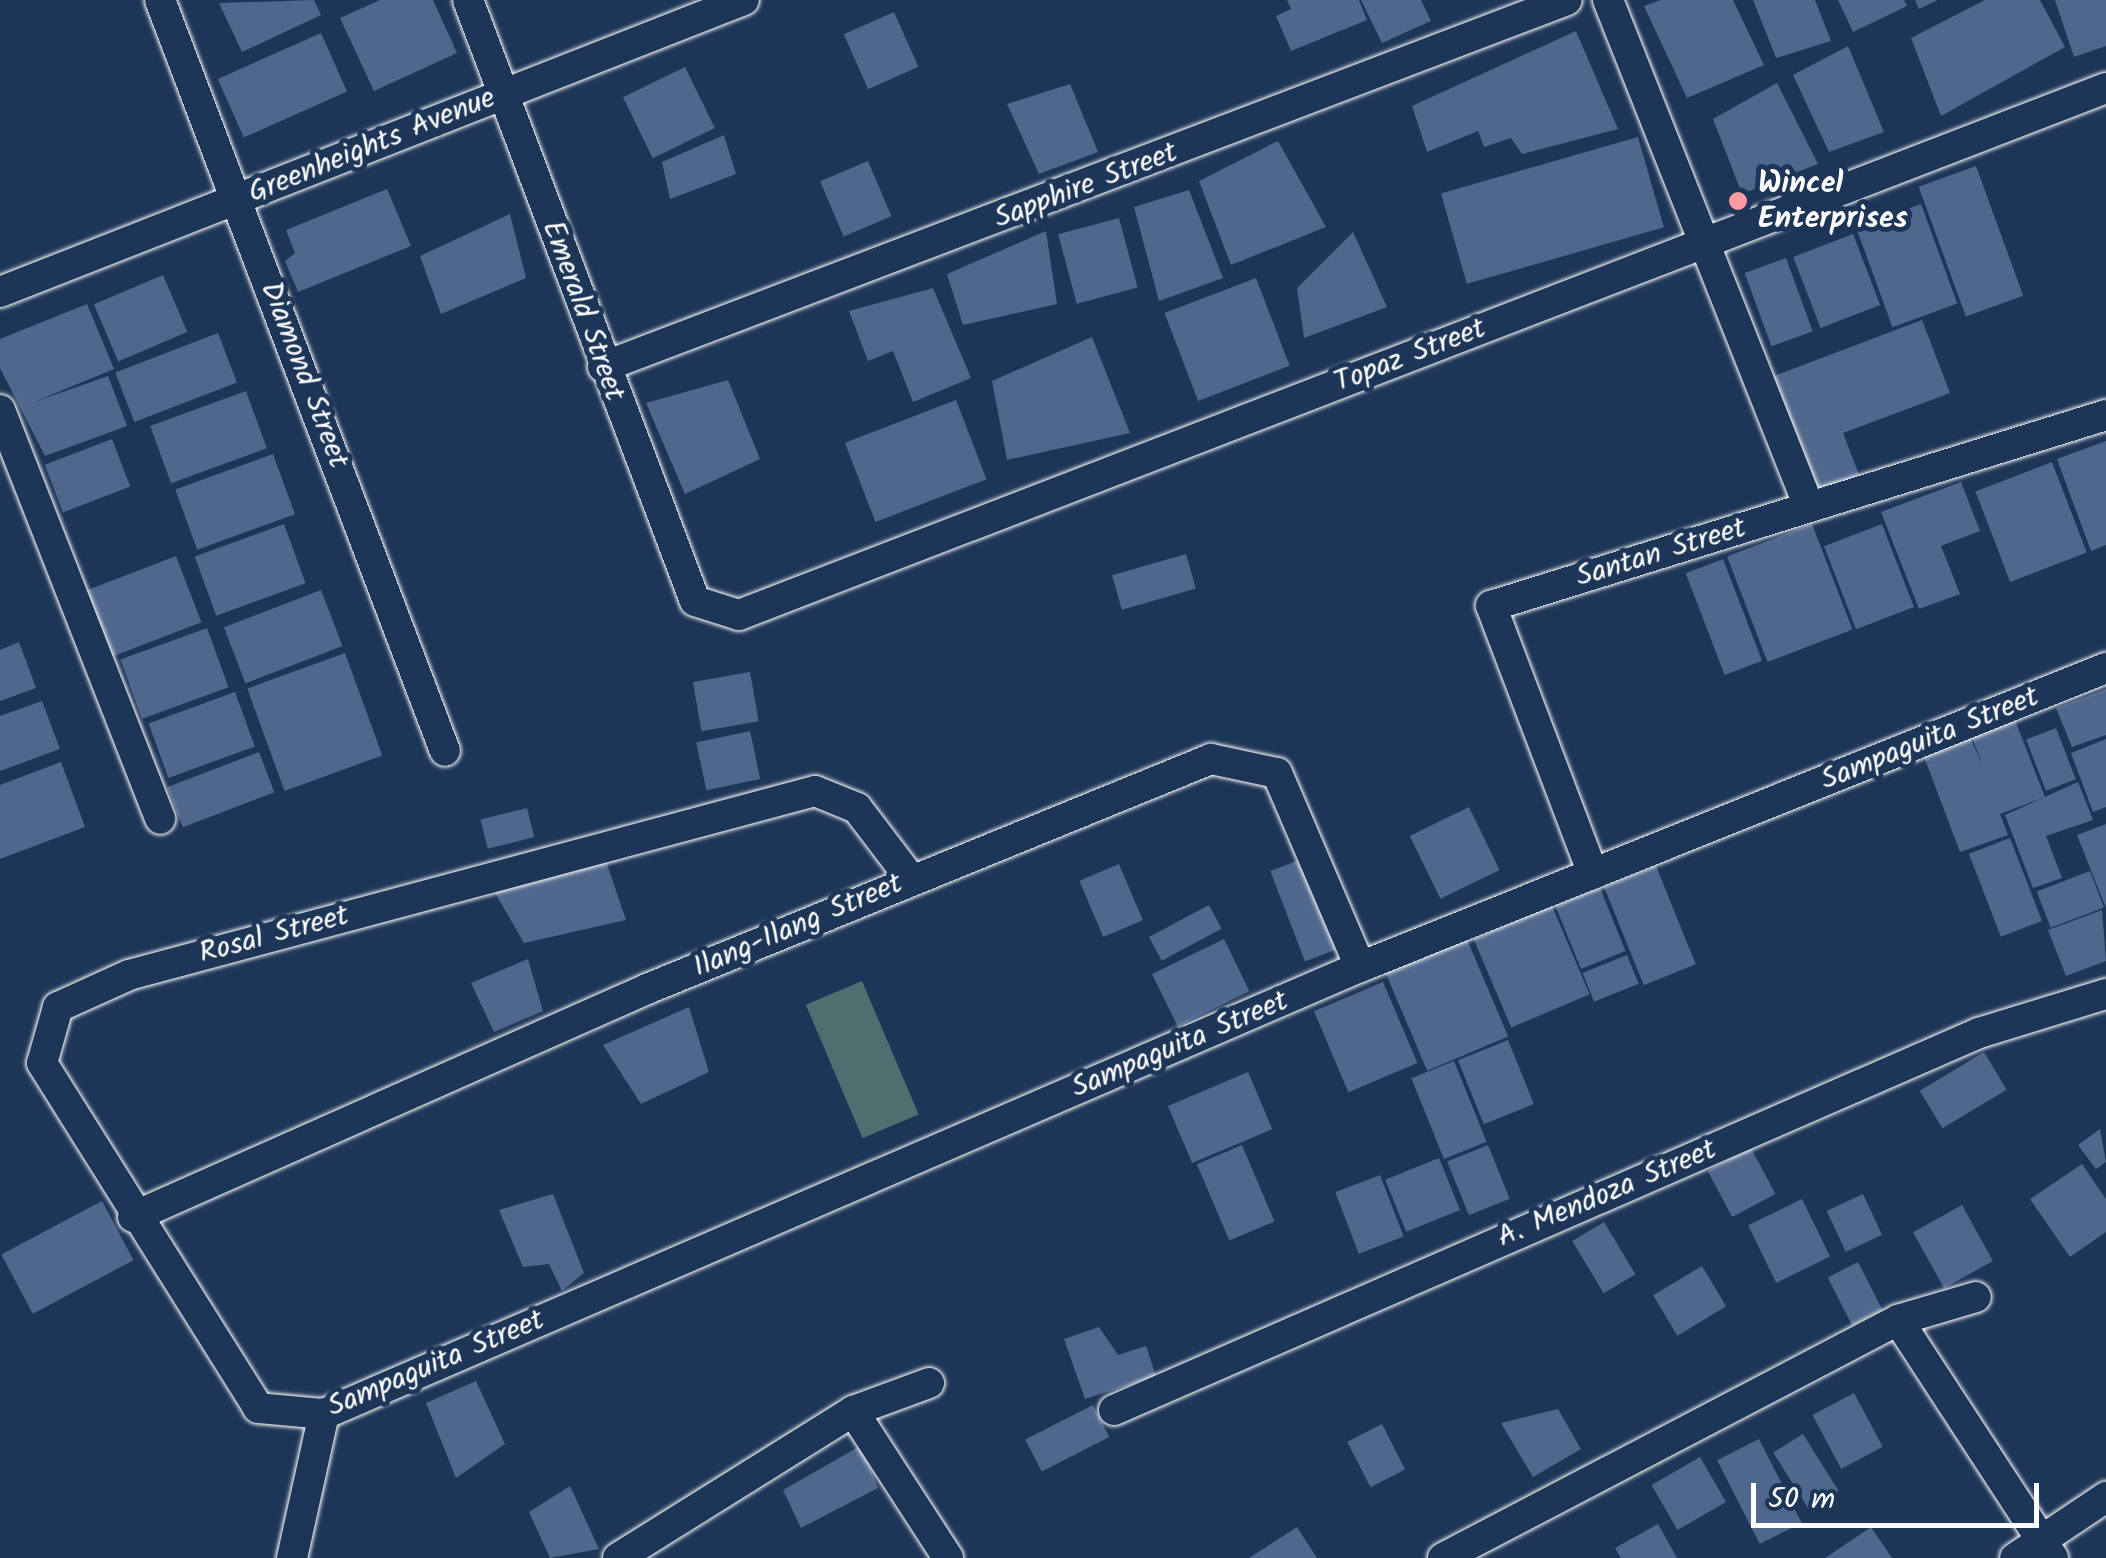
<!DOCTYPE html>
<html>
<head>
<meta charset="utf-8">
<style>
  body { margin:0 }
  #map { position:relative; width:2106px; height:1558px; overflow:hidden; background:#1d3557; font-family:Kalam,sans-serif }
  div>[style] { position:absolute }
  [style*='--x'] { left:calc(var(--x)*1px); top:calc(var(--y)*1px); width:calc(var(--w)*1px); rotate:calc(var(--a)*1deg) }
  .green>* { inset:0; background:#4d6f70; transform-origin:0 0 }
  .building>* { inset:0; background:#50678d; transform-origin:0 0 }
  .roads { filter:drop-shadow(0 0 2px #fff) drop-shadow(0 0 2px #fff) }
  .street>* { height:30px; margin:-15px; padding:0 15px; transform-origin:15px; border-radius:15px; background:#1d3557 }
  .dots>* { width:28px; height:28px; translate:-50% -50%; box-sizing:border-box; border:5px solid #1d3557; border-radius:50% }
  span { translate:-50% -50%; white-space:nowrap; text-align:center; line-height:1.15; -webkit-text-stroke:10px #1d3557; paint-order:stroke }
  .street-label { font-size:30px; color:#fff }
  .poi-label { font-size:30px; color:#fff; font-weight:700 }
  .left { translate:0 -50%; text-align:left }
  .scale { position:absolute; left:1751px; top:1483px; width:288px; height:45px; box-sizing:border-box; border:5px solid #fff; border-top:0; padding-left:12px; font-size:30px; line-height:35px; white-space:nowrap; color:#fff; -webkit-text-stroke:8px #1d3557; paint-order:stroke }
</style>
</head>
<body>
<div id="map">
  <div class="green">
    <div style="left:862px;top:981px;width:145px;height:61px;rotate:67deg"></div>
  </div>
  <div class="building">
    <div style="clip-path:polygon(314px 0,321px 15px,242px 52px,219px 3px)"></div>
    <div style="clip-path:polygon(380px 0,433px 0,457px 53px,374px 91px,340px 18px)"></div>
    <div style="clip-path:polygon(1287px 0,1359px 0,1367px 20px,1291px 51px,1276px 16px,1291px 9px)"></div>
    <div style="clip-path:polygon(1361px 0,1421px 0,1431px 21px,1382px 43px)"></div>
    <div style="clip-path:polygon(1661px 0,1733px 0,1764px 65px,1687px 98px,1644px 6px)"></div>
    <div style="clip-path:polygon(1753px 0,1815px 0,1831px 41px,1776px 58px)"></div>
    <div style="clip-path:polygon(1838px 0,1904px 0,1907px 6px,1853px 32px)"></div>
    <div style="clip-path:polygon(1915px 0,1938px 0,1919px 9px)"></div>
    <div style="clip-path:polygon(1985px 0,2040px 0,2065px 47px,1941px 116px,1911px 38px)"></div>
    <div style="clip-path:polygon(2055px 0,2106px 0,2106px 46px,2074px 57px)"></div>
    <div style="left:894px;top:12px;width:60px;height:55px;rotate:66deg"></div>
    <div style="clip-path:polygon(1576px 31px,1618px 129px,1522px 154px,1511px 138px,1484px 147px,1478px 131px,1427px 152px,1412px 106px)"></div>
    <div style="left:321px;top:33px;width:64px;height:113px;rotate:66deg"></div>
    <div style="clip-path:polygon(1848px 46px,1884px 132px,1829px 152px,1793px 75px)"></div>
    <div style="left:685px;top:67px;width:68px;height:69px;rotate:64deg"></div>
    <div style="clip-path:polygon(1777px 83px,1818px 164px,1742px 194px,1713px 119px)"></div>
    <div style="clip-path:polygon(1070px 84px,1098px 152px,1039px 174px,1007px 104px)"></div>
    <div style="clip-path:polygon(724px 135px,736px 174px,670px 199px,662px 162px)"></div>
    <div style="left:1638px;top:137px;width:94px;height:205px;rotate:74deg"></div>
    <div style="clip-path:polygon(1278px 141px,1326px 227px,1231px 265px,1199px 181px)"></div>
    <div style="left:868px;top:161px;width:60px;height:52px;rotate:67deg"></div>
    <div style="left:1976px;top:166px;width:138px;height:61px;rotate:70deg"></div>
    <div style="clip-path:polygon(387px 189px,411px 246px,298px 292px,285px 261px,295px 253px,286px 230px)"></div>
    <div style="clip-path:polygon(1189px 190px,1223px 278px,1159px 301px,1134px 207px)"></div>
    <div style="left:1921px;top:204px;width:106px;height:69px;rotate:70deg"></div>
    <div style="clip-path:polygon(510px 214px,526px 278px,441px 314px,420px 256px)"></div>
    <div style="left:1119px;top:218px;width:72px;height:63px;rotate:75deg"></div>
    <div style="clip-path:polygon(1046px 231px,1057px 304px,963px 325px,947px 274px)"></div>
    <div style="clip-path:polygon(1353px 232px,1387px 307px,1304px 338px,1297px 288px)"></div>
    <div style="left:1853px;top:234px;width:76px;height:64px;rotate:69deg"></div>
    <div style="left:1786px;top:258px;width:78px;height:44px;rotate:70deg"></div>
    <div style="left:163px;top:275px;width:62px;height:75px;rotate:67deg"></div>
    <div style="left:1256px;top:278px;width:94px;height:98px;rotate:69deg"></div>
    <div style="clip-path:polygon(933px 288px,971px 378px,913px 402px,893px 351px,868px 361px,849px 311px)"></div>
    <div style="clip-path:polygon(87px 304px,114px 369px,34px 402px,108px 376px,127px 426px,45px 456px,0 368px,0 339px)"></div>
    <div style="clip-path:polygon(1922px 320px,1950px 393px,1843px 433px,1861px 480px,1814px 498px,1769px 378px)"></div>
    <div style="left:218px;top:333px;width:53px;height:110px;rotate:69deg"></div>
    <div style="clip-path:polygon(1092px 337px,1130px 433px,1007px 460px,992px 381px)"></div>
    <div style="clip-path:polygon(728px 380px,760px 459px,685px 494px,646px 403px)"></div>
    <div style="left:246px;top:391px;width:61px;height:102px;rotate:70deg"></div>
    <div style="left:956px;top:400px;width:85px;height:119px;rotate:69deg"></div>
    <div style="left:112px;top:439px;width:51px;height:72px;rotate:69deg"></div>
    <div style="clip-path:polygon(2106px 441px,2106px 545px,2091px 551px,2057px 459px)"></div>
    <div style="left:273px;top:454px;width:64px;height:104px;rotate:70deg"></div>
    <div style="left:2052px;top:462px;width:97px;height:82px;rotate:69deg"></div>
    <div style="clip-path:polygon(1961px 482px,1980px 531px,1941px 546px,1960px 594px,1919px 609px,1881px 512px)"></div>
    <div style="left:284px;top:524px;width:63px;height:95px;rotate:70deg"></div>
    <div style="left:1812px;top:524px;width:113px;height:91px;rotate:69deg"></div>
    <div style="left:1882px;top:524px;width:89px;height:62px;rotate:69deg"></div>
    <div style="left:1186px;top:554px;width:36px;height:77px;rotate:74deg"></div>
    <div style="left:176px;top:556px;width:71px;height:103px;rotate:69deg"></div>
    <div style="left:1723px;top:559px;width:109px;height:40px;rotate:69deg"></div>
    <div style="left:321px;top:590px;width:60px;height:104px;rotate:69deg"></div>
    <div style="left:207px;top:628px;width:63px;height:92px;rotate:70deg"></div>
    <div style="clip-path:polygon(19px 642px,36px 688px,0 701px,0 650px)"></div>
    <div style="left:345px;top:653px;width:109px;height:104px;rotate:70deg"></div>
    <div style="left:750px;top:672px;width:50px;height:58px;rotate:80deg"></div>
    <div style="clip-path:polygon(2106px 689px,2106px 735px,2072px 747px,2056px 708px)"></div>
    <div style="left:235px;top:692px;width:58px;height:92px;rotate:70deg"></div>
    <div style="clip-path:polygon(42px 701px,60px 749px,0 771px,0 716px)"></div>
    <div style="clip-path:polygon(2013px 715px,2045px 797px,2000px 814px,2008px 835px,1960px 852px,1923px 754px,1970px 737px,1983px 766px,1970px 732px)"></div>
    <div style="left:2056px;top:728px;width:55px;height:32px;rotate:69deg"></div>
    <div style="left:750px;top:731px;width:49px;height:55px;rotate:78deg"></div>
    <div style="clip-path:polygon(2106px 739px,2106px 807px,2093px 812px,2071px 753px)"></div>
    <div style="left:259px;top:752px;width:43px;height:98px;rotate:69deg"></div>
    <div style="clip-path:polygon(61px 762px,85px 827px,0 859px,0 785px)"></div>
    <div style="clip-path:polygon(2078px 782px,2093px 820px,2046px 836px,2062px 878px,2033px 888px,2005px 815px)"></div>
    <div style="left:1469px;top:807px;width:70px;height:66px;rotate:64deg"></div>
    <div style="left:527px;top:808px;width:30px;height:48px;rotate:76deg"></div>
    <div style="clip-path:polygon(2106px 824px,2106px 908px,2077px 835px)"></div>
    <div style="left:2010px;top:838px;width:89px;height:44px;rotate:69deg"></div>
    <div style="left:1317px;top:853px;width:97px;height:50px;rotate:69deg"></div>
    <div style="clip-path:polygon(606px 861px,626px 920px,524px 943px,494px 891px)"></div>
    <div style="left:1119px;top:864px;width:61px;height:43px;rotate:67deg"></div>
    <div style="left:1656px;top:866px;width:106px;height:56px;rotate:68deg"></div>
    <div style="left:2090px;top:871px;width:39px;height:57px;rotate:69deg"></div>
    <div style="left:1600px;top:888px;width:68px;height:48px;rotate:68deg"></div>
    <div style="left:1209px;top:905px;width:27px;height:68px;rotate:62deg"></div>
    <div style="left:1552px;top:906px;width:96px;height:85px;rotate:67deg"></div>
    <div style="clip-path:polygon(2102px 910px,2106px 961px,2066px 976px,2048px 930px)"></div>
    <div style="left:1466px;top:937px;width:108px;height:88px;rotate:67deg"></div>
    <div style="left:1224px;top:939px;width:58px;height:80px;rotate:64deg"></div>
    <div style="left:1627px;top:955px;width:31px;height:48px;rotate:68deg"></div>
    <div style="clip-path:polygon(528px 959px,543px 1011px,494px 1032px,471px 983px)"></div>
    <div style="left:1383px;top:982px;width:88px;height:75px;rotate:67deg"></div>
    <div style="clip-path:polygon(689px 1007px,709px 1072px,641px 1104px,603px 1045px)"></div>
    <div style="left:1508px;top:1040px;width:69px;height:54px;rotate:68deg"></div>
    <div style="left:1984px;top:1052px;width:44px;height:75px;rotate:59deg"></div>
    <div style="left:1454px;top:1061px;width:87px;height:46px;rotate:68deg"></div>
    <div style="left:1248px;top:1072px;width:62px;height:87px;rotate:67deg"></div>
    <div style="clip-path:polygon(2100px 1129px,2106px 1162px,2096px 1169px,2078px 1145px)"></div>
    <div style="left:1242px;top:1145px;width:83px;height:49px;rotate:67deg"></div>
    <div style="left:1488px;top:1145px;width:58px;height:44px;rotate:68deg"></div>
    <div style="left:1751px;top:1148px;width:52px;height:49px;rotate:62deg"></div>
    <div style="left:1439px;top:1158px;width:56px;height:58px;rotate:68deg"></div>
    <div style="clip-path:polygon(2082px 1164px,2106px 1199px,2106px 1232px,2070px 1257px,2030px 1199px)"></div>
    <div style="left:1380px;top:1175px;width:66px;height:48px;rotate:69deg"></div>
    <div style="clip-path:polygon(553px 1194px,584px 1273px,562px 1291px,549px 1264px,523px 1267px,499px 1210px)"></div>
    <div style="left:1863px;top:1194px;width:45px;height:40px;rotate:65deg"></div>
    <div style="left:1802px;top:1199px;width:64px;height:60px;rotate:64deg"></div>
    <div style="left:102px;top:1201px;width:67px;height:114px;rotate:62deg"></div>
    <div style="left:1962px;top:1205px;width:64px;height:56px;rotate:61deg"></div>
    <div style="left:1604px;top:1222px;width:61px;height:37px;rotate:59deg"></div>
    <div style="left:1858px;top:1262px;width:54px;height:34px;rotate:63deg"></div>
    <div style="left:1702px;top:1266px;width:47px;height:57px;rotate:59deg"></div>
    <div style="clip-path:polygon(1099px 1327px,1118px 1355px,1146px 1346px,1156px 1376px,1085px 1399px,1064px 1339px)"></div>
    <div style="clip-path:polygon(476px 1381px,505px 1444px,456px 1478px,426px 1403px)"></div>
    <div style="left:1854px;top:1393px;width:61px;height:47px;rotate:62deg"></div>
    <div style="left:1093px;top:1405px;width:36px;height:76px;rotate:63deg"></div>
    <div style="clip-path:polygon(1558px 1409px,1581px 1449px,1533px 1477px,1501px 1423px)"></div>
    <div style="left:1382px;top:1424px;width:51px;height:39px;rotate:63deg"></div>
    <div style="left:1803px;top:1434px;width:67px;height:35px;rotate:58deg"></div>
    <div style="left:1759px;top:1439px;width:94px;height:47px;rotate:63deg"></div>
    <div style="clip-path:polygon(862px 1445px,878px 1488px,801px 1528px,783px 1490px)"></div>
    <div style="left:1700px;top:1457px;width:52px;height:56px;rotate:60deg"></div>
    <div style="clip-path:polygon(570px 1486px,599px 1549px,550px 1558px,529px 1512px)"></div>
    <div style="clip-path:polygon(1658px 1524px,1677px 1558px,1621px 1558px,1615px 1548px)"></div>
    <div style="clip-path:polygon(1297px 1527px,1317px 1558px,1249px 1558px)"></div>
    <div style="clip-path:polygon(1871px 1527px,1892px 1558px,1825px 1558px)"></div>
  </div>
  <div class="roads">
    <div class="street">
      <div style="--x:160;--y:0;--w:803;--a:69.22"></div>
      <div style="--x:468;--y:0;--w:642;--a:69.31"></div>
      <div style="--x:695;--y:601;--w:46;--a:17.7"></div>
      <div style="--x:739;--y:615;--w:1465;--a:-21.08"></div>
      <div style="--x:1608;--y:0;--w:545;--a:68.37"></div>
      <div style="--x:0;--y:292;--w:799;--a:-21.43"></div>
      <div style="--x:603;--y:367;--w:1031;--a:-20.84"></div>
      <div style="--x:0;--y:410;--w:439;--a:68.6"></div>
      <div style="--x:1593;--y:874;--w:287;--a:-110.8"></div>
      <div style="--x:1491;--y:606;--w:644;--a:-17.25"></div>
      <div style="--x:911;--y:879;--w:89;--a:-127.3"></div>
      <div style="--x:857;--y:808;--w:45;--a:-158"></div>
      <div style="--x:815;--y:791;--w:710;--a:164.99"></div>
      <div style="--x:129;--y:975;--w:78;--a:155.7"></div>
      <div style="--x:58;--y:1007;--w:58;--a:105.9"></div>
      <div style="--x:42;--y:1063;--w:407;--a:57.9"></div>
      <div style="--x:258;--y:1408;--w:66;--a:5.2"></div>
      <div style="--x:324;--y:1414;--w:1128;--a:-23.34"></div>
      <div style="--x:1360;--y:967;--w:804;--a:-21.84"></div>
      <div style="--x:133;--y:1217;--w:562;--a:-23.92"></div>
      <div style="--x:647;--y:989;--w:609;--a:-22.19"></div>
      <div style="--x:1211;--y:759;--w:67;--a:12"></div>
      <div style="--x:1277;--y:773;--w:211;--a:66.8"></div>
      <div style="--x:1898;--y:1320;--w:284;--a:56.9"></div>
      <div style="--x:1114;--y:1410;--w:944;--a:-23.55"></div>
      <div style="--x:1979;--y:1033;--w:133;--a:-17.1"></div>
      <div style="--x:853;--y:1411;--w:175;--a:57.1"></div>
      <div style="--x:292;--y:1558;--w:148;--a:-77.5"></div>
      <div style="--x:618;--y:1558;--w:277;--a:-32"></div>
      <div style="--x:853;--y:1411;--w:81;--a:-20.2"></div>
      <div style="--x:1443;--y:1558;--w:513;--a:-27.61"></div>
      <div style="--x:1898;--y:1320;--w:81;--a:-16.4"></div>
      <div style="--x:2015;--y:1558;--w:110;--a:-33.8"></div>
    </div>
  </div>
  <div class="dots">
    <div style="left:1738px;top:201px;background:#ff9aa2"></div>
  </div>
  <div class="street-label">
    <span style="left:372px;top:146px;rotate:-22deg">Greenheights Avenue</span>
    <span style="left:1086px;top:186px;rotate:-21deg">Sapphire Street</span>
    <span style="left:583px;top:311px;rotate:70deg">Emerald Street</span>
    <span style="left:1410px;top:356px;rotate:-21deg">Topaz Street</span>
    <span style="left:304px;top:375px;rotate:69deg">Diamond Street</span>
    <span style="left:1661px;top:553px;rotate:-17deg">Santan Street</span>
    <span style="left:1930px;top:739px;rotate:-22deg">Sampaguita Street</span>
    <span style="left:798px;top:926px;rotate:-23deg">Ilang-Ilang Street</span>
    <span style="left:274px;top:935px;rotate:-15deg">Rosal Street</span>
    <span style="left:1180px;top:1045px;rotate:-23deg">Sampaguita Street</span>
    <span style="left:1607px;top:1194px;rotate:-23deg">A. Mendoza Street</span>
    <span style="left:436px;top:1364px;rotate:-23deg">Sampaguita Street</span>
  </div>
  <div class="poi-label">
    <span class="left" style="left:1758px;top:201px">Wincel<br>Enterprises</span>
  </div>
  <div class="scale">50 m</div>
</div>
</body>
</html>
